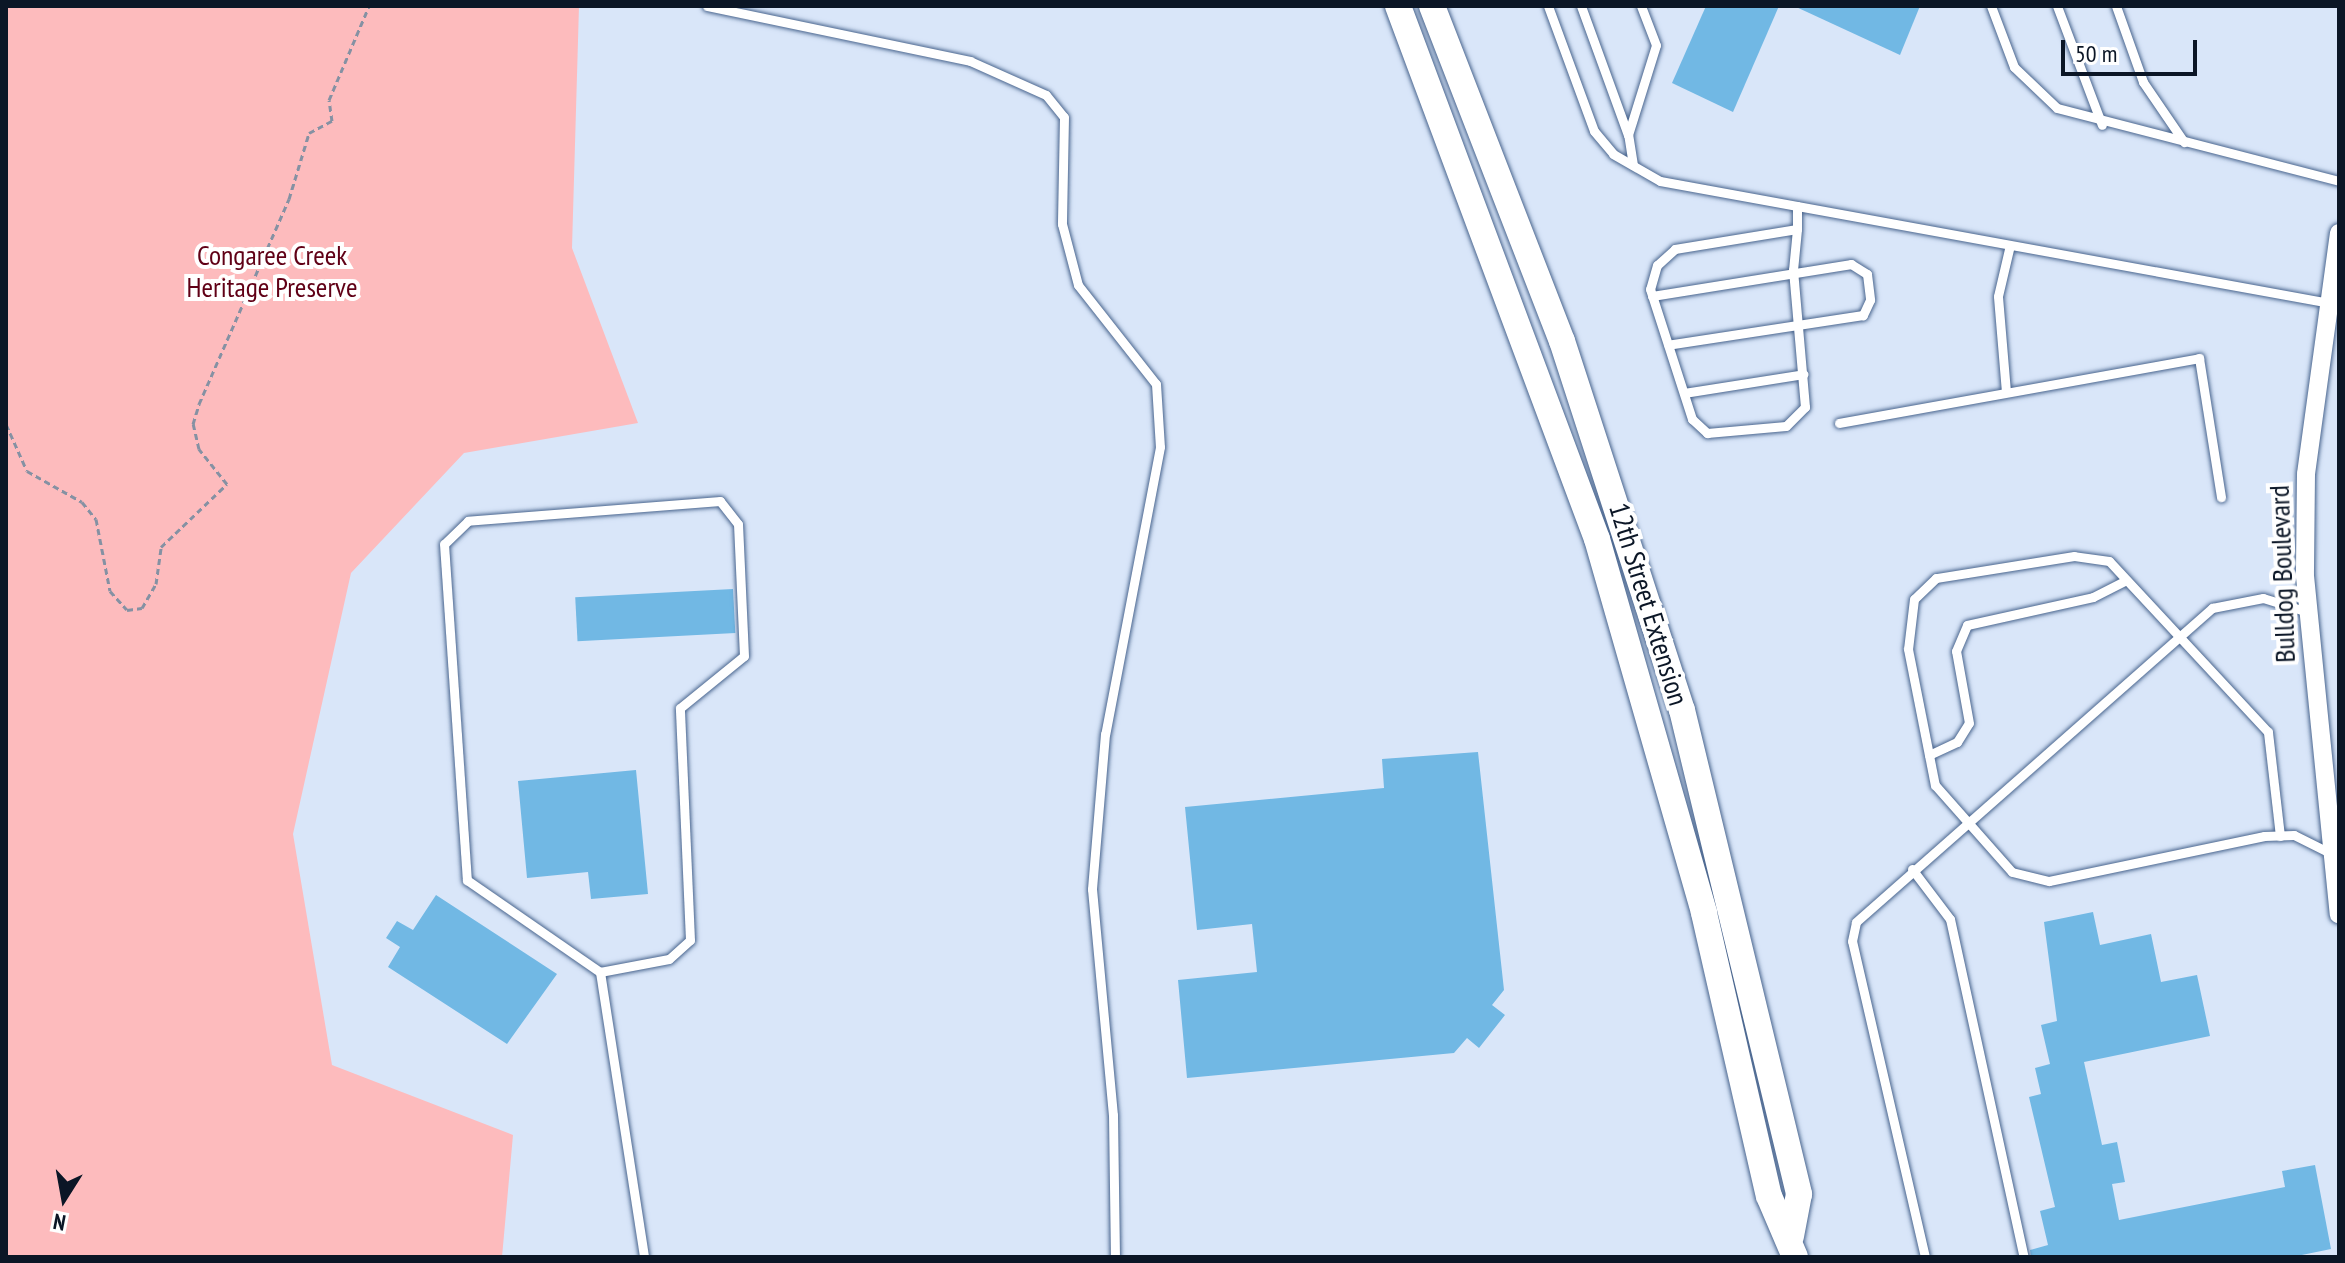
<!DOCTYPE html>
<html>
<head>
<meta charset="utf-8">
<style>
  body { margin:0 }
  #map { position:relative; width:2345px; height:1263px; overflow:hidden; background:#d9e6f9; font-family:"PT Sans Narrow",sans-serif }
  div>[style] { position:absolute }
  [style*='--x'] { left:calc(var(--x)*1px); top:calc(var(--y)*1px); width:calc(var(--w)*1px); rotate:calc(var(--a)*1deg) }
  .green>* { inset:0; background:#fdbbbd }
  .building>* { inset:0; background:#71b8e4; transform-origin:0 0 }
  .path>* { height:3px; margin-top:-1.5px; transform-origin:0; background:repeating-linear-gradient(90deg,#8591a3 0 6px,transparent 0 10px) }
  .roads { filter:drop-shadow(0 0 2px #49658e) drop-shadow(0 0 2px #49658e) }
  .lane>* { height:9px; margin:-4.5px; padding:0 4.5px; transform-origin:4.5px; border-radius:4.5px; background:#fff }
  .street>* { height:18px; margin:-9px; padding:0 9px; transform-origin:9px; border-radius:9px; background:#fff }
  .secondary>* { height:26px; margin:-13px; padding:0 13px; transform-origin:13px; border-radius:13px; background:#fff }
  span { translate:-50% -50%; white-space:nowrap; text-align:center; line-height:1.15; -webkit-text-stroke:8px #fff; paint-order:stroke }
  .park-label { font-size:28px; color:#600016 }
  .street-label { font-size:28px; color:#0b1626 }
  .frame { position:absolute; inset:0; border:8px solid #0b1626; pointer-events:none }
  .north { position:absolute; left:24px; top:1159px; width:80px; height:80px; -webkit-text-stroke:6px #fff; paint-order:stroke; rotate:191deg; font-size:22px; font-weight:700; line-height:32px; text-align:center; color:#0b1626 }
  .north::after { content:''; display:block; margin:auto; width:28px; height:36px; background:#0b1626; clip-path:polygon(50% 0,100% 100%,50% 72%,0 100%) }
  .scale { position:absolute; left:2061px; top:40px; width:136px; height:36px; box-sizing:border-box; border:4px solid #0b1626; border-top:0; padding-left:10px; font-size:24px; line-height:28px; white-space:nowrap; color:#0b1626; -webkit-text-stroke:6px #fff; paint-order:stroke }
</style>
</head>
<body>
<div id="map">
  <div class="green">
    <div style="clip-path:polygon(6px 6px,579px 6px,572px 248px,638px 423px,464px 453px,351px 573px,293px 834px,332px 1065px,513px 1135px,502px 1257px,6px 1257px)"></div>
  </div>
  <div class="building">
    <div style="clip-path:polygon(1706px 6px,1779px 6px,1733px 112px,1672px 83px)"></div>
    <div style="clip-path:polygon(1794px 6px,1920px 6px,1900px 55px)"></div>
    <div style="left:733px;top:589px;width:44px;height:158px;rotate:87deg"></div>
    <div style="clip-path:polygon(1478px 752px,1504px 990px,1492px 1005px,1505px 1015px,1479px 1048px,1467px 1038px,1454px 1053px,1187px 1078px,1178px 980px,1257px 972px,1252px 924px,1197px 930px,1185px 807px,1384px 788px,1382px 759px)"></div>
    <div style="clip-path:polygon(636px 770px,648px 894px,591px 899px,588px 872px,527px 878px,518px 781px)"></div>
    <div style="clip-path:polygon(436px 895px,557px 974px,507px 1044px,388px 967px,400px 947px,386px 938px,397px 921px,413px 930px)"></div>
    <div style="clip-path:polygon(2093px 912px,2100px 945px,2151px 934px,2161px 982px,2197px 975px,2210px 1036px,2084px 1062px,2102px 1145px,2117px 1142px,2125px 1182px,2112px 1184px,2119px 1220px,2285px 1187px,2282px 1171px,2315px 1165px,2331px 1249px,2292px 1257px,2031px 1257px,2030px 1250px,2048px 1245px,2040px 1211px,2055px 1207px,2029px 1097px,2041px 1094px,2035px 1068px,2050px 1064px,2041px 1025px,2057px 1021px,2044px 922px)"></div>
  </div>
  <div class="path">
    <div style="--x:6;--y:424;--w:51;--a:65.9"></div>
    <div style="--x:27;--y:471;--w:63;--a:29.4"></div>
    <div style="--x:82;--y:502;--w:22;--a:51"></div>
    <div style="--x:96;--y:519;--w:73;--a:79"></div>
    <div style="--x:110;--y:591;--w:25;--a:48"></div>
    <div style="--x:127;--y:610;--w:15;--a:-8"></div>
    <div style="--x:142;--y:608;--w:28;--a:-60"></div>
    <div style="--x:156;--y:584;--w:37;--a:-82"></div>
    <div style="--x:161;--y:547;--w:91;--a:-43.7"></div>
    <div style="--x:227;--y:484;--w:45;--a:-128.7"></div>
    <div style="--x:199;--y:449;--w:26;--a:-103"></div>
    <div style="--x:193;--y:424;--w:21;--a:-73"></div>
    <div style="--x:199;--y:404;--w:224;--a:-66.3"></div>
    <div style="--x:289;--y:199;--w:69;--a:-73.1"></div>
    <div style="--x:309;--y:133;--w:26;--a:-28"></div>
    <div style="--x:332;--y:121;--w:21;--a:-98"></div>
    <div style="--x:329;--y:100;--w:102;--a:-66.9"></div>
  </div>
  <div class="roads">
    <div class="lane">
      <div style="--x:707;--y:6;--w:269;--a:11.8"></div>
      <div style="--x:970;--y:61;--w:83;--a:24.1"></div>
      <div style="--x:1046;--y:95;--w:28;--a:51"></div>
      <div style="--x:1064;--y:117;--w:107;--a:91.1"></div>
      <div style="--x:1062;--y:224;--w:63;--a:75.3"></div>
      <div style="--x:1078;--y:285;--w:126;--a:51.8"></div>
      <div style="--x:1156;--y:384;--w:63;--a:86.4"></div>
      <div style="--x:1160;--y:447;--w:292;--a:100.8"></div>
      <div style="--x:1105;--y:734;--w:156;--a:94.8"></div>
      <div style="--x:1092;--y:889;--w:227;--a:84.7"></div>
      <div style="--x:1113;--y:1115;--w:142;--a:89.2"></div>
      <div style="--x:1548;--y:6;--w:133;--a:69.8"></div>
      <div style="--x:1594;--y:131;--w:30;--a:50"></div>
      <div style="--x:1613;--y:154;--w:54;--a:29.9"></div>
      <div style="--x:1660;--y:181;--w:680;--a:10.33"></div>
      <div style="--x:1581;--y:6;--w:137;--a:70"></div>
      <div style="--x:1991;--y:6;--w:65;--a:69.3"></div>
      <div style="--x:2014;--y:67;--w:59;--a:43.6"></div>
      <div style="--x:2057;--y:108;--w:291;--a:14.5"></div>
      <div style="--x:2057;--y:6;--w:127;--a:69.3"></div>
      <div style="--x:2116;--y:6;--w:81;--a:70.4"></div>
      <div style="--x:2143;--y:82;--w:73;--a:55.7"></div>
      <div style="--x:1633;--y:165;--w:30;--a:-99"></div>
      <div style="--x:1628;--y:135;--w:94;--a:-72.7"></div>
      <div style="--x:1656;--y:45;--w:42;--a:-111"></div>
      <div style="--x:1797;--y:229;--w:124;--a:170.7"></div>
      <div style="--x:1675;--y:249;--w:24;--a:138"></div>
      <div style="--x:1657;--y:265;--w:25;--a:106"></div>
      <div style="--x:1650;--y:289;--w:137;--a:72.1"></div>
      <div style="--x:1692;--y:419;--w:21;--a:43"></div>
      <div style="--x:1707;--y:433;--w:79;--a:-5.1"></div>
      <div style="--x:1786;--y:426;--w:27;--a:-45"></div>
      <div style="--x:1805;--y:407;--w:138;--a:-95"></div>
      <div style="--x:1793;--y:270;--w:41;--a:-84.4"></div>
      <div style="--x:1797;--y:229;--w:23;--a:-90"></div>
      <div style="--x:1652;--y:296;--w:202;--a:-9.1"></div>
      <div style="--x:1851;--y:264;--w:19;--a:32"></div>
      <div style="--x:1867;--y:274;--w:26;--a:83"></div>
      <div style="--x:1870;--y:300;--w:17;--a:115"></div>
      <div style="--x:1863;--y:315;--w:197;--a:171.3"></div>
      <div style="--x:2006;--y:392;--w:96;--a:-94.8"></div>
      <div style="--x:1998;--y:296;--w:52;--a:-76.8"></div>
      <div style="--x:1684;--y:393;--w:121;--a:-9"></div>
      <div style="--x:1839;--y:423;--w:366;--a:-10.2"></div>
      <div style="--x:2199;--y:358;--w:141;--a:81"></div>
      <div style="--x:1929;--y:755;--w:31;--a:-25"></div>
      <div style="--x:1957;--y:742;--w:22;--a:-58"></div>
      <div style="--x:1969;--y:723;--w:73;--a:-100.2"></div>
      <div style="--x:1956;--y:651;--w:28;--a:-67"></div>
      <div style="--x:1967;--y:625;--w:129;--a:-12.5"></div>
      <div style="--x:2093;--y:597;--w:37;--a:-27"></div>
      <div style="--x:2280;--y:836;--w:105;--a:-96.6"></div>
      <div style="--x:2268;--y:732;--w:233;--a:-132.9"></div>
      <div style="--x:2109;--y:561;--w:35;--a:-172"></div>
      <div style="--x:2074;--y:556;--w:140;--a:170.9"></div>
      <div style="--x:1936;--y:578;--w:30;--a:136"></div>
      <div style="--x:1914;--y:599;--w:50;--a:96.8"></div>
      <div style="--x:1908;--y:649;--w:139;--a:78.8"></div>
      <div style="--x:1935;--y:785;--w:116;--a:48.5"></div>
      <div style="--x:2012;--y:872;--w:38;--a:14"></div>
      <div style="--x:2049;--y:881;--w:220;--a:-11.8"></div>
      <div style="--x:2264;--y:836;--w:30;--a:-2"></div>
      <div style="--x:2294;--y:835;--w:42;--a:26.6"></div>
      <div style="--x:1912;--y:869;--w:63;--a:52.8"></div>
      <div style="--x:1950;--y:919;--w:346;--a:77.7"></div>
      <div style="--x:600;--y:972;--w:70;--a:-10.7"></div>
      <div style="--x:669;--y:959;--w:28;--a:-42"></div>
      <div style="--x:690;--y:940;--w:232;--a:-92.5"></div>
      <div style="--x:680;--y:708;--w:82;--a:-39.1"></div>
      <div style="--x:744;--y:656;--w:132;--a:-92.6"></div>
      <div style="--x:738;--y:524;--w:29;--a:-128"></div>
      <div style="--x:720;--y:501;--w:253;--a:175.5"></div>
      <div style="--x:468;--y:521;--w:33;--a:136"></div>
      <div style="--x:444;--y:544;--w:337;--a:86.1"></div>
      <div style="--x:467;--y:880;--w:162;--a:34.7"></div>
      <div style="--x:600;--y:972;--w:288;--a:81.2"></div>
      <div style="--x:1925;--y:1257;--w:324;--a:-103"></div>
      <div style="--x:1852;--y:941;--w:19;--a:-78"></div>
      <div style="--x:1856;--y:922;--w:475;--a:-41.4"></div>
      <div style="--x:2212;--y:608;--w:52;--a:-11.1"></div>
      <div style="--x:2263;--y:598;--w:47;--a:17.3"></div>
    </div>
    <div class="street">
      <div style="--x:2339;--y:233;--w:243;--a:97.8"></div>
      <div style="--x:2306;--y:474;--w:102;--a:90.6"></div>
      <div style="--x:2305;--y:576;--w:340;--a:84.3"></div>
    </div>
    <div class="secondary">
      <div style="--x:1398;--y:6;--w:569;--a:69.53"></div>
      <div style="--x:1597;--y:539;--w:389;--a:74"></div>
      <div style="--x:1704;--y:913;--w:290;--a:77.1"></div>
      <div style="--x:1769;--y:1196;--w:66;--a:66.9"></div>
      <div style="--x:1432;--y:6;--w:359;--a:68.8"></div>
      <div style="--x:1562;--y:341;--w:388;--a:72"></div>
      <div style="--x:1682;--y:710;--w:498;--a:76.4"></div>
      <div style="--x:1799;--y:1194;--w:43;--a:100.8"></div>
    </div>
  </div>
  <div class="park-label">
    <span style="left:272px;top:271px">Congaree Creek<br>Heritage Preserve</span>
  </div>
  <div class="street-label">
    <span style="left:2282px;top:574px;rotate:-92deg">Bulldog Boulevard</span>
    <span style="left:1649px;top:604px;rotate:73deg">12th Street Extension</span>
  </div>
  <div class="frame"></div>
  <div class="north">N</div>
  <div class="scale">50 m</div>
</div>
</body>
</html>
